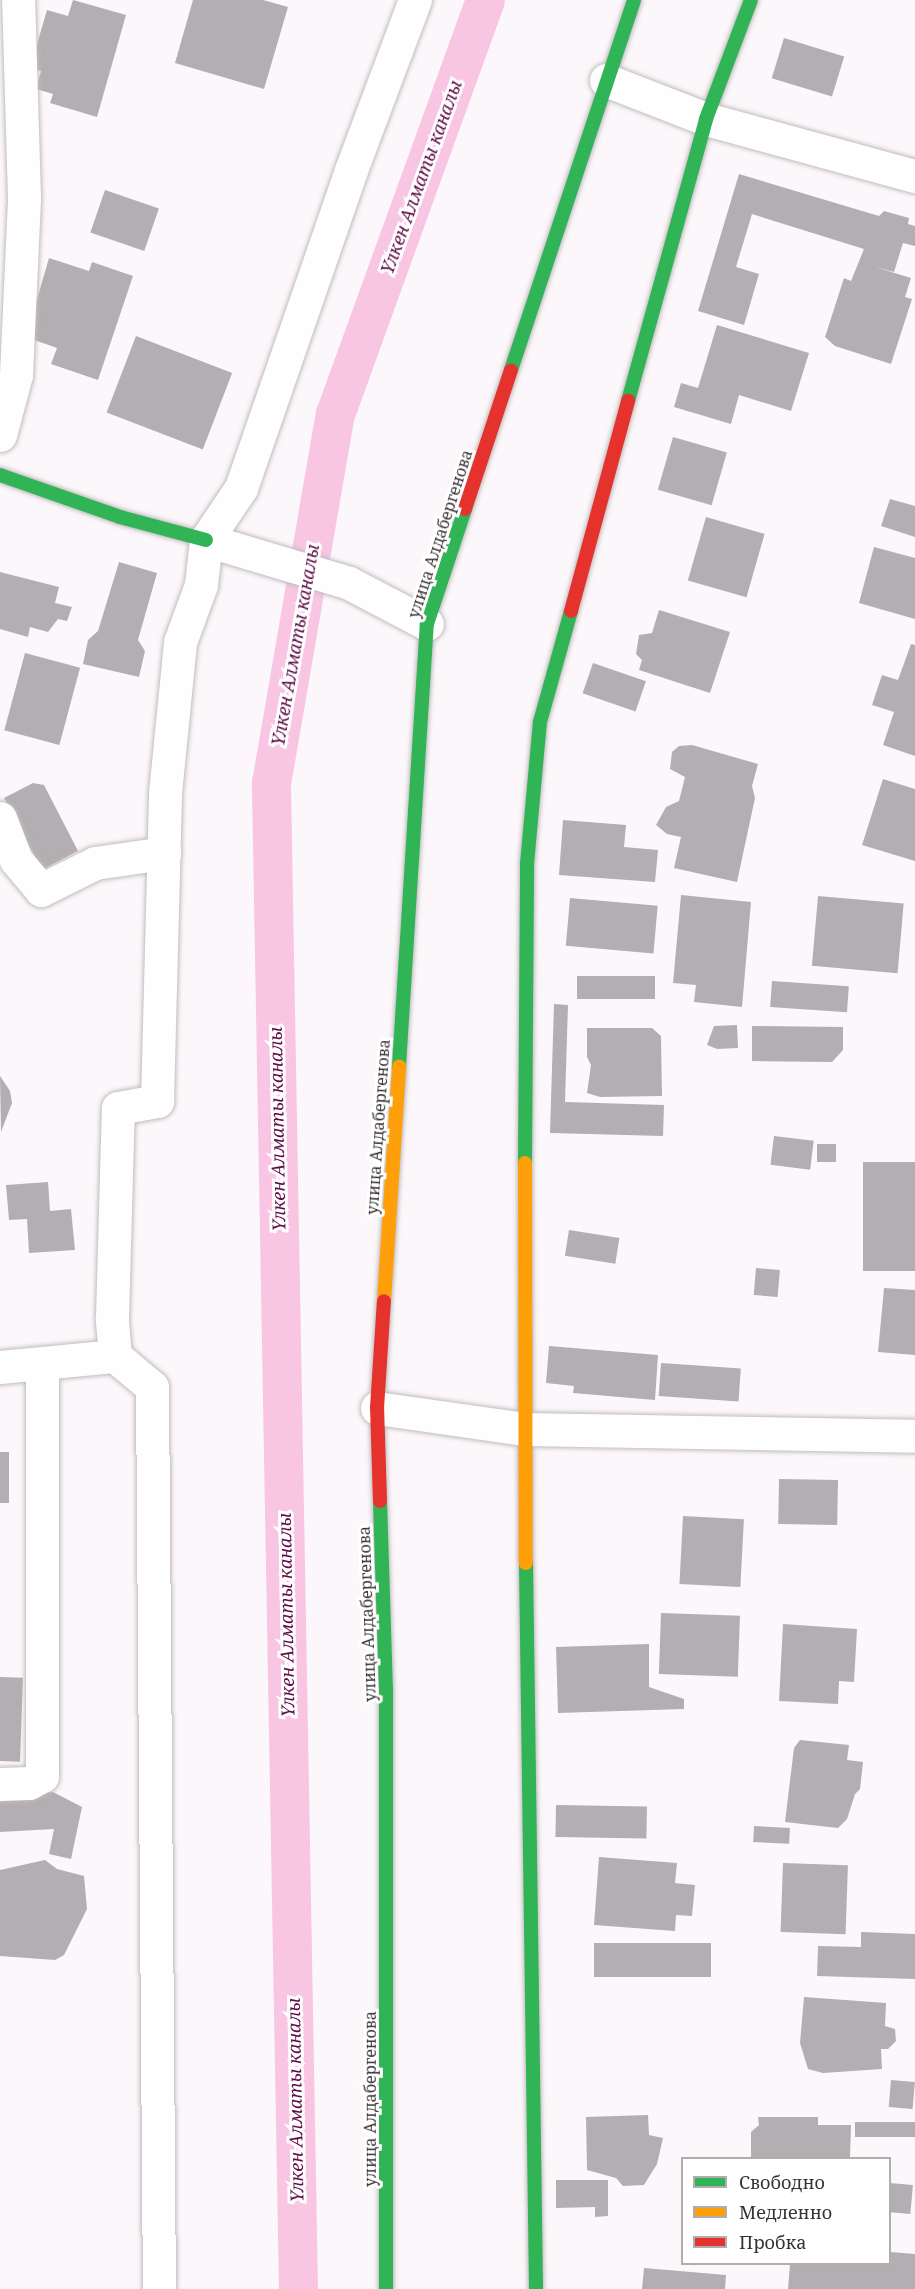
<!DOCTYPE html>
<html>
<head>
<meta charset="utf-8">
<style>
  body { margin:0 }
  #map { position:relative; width:915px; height:2289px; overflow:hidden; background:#fcf7fa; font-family:"Noto Serif",serif }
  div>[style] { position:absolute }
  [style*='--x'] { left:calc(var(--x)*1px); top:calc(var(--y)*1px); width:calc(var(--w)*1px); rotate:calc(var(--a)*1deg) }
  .canal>* { height:39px; margin:-19.5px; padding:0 19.5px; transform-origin:19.5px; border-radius:19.5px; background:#f8c5e3 }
  .building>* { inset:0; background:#b3aeb1; transform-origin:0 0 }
  .roads { filter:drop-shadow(0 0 2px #c1bcbf) drop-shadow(0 0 2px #c1bcbf) }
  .street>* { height:33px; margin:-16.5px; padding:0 16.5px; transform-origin:16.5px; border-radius:16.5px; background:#fffefe }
  .fast>* { height:14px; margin:-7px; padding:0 7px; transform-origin:7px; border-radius:7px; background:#30b455 }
  .slow>* { height:14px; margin:-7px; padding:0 7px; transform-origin:7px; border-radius:7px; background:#ff9f0a }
  .jam>* { height:14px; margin:-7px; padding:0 7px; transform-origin:7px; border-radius:7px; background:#e5322d }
  span { translate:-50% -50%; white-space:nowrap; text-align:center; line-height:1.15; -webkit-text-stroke:6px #fff; paint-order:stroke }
  .street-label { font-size:16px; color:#383235 }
  .water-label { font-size:18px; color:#5f0c47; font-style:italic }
  .legend { position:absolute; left:681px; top:2157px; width:210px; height:108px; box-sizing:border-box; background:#fff; border:2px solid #afadae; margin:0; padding:8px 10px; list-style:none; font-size:18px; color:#383235 }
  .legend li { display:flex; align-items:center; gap:12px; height:30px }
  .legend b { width:30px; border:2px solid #afadae }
</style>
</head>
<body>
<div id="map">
  <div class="canal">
    <div style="--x:298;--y:2289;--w:1506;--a:-91.03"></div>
    <div style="--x:271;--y:783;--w:375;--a:-80.2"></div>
    <div style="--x:335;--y:414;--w:440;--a:-70.1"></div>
  </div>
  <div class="building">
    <div style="clip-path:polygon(73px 0,126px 15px,97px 117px,50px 103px,53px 94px,36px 89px,41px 71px,30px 68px,47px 10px,68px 16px)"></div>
    <div style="clip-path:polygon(193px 0,263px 0,288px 7px,264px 89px,175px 63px)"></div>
    <div style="left:784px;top:38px;width:63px;height:42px;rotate:17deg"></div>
    <div style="clip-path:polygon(739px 174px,879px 216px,884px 211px,909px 218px,908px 224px,915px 226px,915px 246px,903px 243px,894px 272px,875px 267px,911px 278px,905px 297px,912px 299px,891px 364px,835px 346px,825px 337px,844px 278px,851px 281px,864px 249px,752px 214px,736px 267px,759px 274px,744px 325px,698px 311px)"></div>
    <div style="left:105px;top:190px;width:57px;height:45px;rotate:19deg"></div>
    <div style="clip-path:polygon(49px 258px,89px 271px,92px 262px,133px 276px,98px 380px,51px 364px,57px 348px,26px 337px)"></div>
    <div style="clip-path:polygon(717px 325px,809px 353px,791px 411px,739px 395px,731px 424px,674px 407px,681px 383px,698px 388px)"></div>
    <div style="left:136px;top:336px;width:103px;height:82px;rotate:21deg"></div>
    <div style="left:673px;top:437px;width:56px;height:55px;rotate:16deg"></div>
    <div style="clip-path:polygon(890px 499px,915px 506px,915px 537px,881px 526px)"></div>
    <div style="left:706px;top:517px;width:61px;height:66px;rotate:16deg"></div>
    <div style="clip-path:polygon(874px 547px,915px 558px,915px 619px,859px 603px)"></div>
    <div style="clip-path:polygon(119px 562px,157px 573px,138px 640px,145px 651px,139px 677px,83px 664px,88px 640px,98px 631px)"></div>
    <div style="clip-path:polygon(0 572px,59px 587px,55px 603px,72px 607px,67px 621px,58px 619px,48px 632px,30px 627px,28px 637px,0 629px)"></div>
    <div style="clip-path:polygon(659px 610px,730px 632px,710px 693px,639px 670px,642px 660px,636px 654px,639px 635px,652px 633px)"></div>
    <div style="clip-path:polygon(911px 644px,915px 645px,915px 756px,883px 745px,894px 712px,872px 705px,882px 675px,898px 680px)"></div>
    <div style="left:25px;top:653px;width:57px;height:80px;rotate:15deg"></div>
    <div style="left:593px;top:663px;width:56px;height:32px;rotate:19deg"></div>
    <div style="clip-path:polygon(692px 745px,758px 764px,752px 786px,755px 798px,737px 882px,674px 868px,681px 837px,667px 834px,656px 825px,666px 807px,679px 801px,685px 777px,670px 769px,672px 752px,679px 746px)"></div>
    <div style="clip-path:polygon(883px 779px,915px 789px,915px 861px,862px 845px)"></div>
    <div style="clip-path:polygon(33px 783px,44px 785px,78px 851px,42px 870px,4px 798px)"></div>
    <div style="clip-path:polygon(563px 820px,626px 825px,624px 847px,658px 850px,655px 882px,559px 875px)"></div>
    <div style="clip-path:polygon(681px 895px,751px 902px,742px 1007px,694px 1002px,696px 985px,673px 983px)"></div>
    <div style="left:818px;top:896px;width:86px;height:70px;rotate:5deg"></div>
    <div style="left:570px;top:898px;width:88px;height:48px;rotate:5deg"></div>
    <div style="left:655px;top:976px;width:23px;height:78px;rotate:90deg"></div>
    <div style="left:772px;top:981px;width:77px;height:26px;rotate:4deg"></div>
    <div style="clip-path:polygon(554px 1004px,568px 1005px,565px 1102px,664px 1105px,663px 1136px,550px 1133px)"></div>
    <div style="clip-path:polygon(737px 1025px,738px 1048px,717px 1049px,707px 1045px,714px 1026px)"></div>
    <div style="clip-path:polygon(752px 1026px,843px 1027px,843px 1050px,832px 1062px,752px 1061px)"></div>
    <div style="clip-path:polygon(587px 1028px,652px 1028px,661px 1036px,662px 1096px,600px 1097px,587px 1093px,591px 1065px,587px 1057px)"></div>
    <div style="clip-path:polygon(0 1076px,10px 1091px,12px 1103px,1px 1132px)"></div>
    <div style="left:774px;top:1136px;width:40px;height:29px;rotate:7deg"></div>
    <div style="left:817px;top:1144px;width:19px;height:18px"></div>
    <div style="left:863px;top:1162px;width:52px;height:109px"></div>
    <div style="clip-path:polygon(48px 1182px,50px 1211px,71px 1209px,75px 1250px,29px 1253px,27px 1219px,9px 1220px,6px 1185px)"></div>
    <div style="left:569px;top:1230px;width:51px;height:26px;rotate:9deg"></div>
    <div style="left:756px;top:1268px;width:24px;height:27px;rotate:5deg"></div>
    <div style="clip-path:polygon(884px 1288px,915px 1290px,915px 1355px,878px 1352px)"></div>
    <div style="clip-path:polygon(549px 1346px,658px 1355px,655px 1400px,573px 1393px,574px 1386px,546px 1383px)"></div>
    <div style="left:661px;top:1363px;width:80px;height:33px;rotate:4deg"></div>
    <div style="left:0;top:1452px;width:9px;height:51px"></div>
    <div style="left:779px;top:1479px;width:59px;height:45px;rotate:1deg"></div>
    <div style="left:683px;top:1516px;width:61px;height:68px;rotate:3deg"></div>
    <div style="left:661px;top:1613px;width:79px;height:61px;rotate:2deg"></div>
    <div style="clip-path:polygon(783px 1624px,857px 1629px,854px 1682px,839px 1681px,838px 1704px,779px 1701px)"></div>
    <div style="clip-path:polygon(649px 1644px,649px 1687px,684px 1699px,684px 1709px,558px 1713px,556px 1647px)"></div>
    <div style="left:0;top:1677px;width:23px;height:84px;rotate:2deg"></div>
    <div style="clip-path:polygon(800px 1740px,849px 1745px,847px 1760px,863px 1762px,860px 1789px,855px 1794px,847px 1819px,838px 1828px,785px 1822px,794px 1748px)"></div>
    <div style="clip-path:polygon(53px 1792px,82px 1807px,71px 1859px,49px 1854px,54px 1829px,0 1832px,0 1795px)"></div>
    <div style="left:556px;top:1805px;width:91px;height:32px;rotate:1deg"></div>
    <div style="left:754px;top:1826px;width:36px;height:16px;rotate:3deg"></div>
    <div style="clip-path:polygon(599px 1857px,677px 1863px,675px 1883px,695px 1885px,692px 1916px,676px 1915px,675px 1931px,594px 1925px)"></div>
    <div style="clip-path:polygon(45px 1860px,57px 1869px,84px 1876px,87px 1909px,64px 1955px,55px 1960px,0 1956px,0 1870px)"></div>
    <div style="left:783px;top:1863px;width:65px;height:69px;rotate:2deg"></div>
    <div style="clip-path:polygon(861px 1932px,915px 1934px,915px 1979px,817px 1976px,818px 1946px,861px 1947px)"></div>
    <div style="left:711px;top:1943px;width:34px;height:117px;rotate:90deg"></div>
    <div style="clip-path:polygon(804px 1997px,886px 2003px,885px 2026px,895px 2029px,896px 2041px,888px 2049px,881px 2049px,882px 2069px,823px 2073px,808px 2069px,800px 2043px)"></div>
    <div style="left:891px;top:2080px;width:24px;height:27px;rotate:5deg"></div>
    <div style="clip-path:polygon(648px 2115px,649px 2135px,663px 2138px,657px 2164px,644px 2185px,623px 2186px,616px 2178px,587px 2170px,586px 2117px)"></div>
    <div style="clip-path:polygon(758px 2117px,818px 2117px,818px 2125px,851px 2125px,850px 2158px,751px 2158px,751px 2132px,759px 2125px)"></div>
    <div style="left:915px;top:2122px;width:15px;height:60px;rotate:90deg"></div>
    <div style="clip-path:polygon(556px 2180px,608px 2180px,608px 2216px,595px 2217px,595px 2207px,556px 2208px)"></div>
    <div style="left:890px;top:2183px;width:23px;height:29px;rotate:5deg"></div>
    <div style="clip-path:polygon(890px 2252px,915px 2254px,915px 2289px,788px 2289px,790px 2264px,890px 2264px)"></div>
    <div style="clip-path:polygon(644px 2268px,726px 2275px,725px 2289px,642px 2289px)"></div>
  </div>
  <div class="roads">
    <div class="street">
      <div style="--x:606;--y:80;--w:107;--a:21.3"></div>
      <div style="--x:706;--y:119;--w:217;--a:15.3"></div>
      <div style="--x:0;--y:435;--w:62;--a:-75.1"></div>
      <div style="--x:16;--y:375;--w:177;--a:-87.4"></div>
      <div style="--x:24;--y:198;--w:198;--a:-91.7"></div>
      <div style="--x:206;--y:540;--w:149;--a:16.7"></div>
      <div style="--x:349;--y:583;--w:88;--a:27.7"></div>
      <div style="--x:0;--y:818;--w:45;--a:69.1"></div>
      <div style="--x:16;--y:860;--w:39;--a:50"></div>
      <div style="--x:41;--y:890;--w:60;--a:-26.6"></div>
      <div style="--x:95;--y:863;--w:70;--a:-8.2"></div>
      <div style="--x:115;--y:1356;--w:48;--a:40"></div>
      <div style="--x:152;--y:1387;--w:902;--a:89.56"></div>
      <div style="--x:0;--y:1367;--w:116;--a:-5.5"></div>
      <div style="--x:115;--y:1356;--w:38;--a:-95"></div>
      <div style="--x:112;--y:1318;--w:210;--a:-88.4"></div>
      <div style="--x:118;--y:1108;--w:40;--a:-10"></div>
      <div style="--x:157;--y:1101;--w:308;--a:-88.5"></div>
      <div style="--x:165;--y:793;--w:152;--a:-84.3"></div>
      <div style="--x:180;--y:642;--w:61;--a:-69.8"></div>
      <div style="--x:201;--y:585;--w:45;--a:-83.7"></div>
      <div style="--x:206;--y:540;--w:63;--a:-56.1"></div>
      <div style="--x:241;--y:488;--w:336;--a:-70.9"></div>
      <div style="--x:351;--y:170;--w:182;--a:-69.4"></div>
      <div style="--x:377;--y:1408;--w:148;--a:8.1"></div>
      <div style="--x:524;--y:1429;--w:391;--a:1"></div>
      <div style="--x:0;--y:1784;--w:29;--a:-2"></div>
      <div style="--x:29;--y:1783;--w:15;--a:-28"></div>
      <div style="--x:42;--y:1776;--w:412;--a:-90"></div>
    </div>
    <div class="fast">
      <div style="--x:511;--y:370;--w:390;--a:-71.6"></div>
      <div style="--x:628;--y:401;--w:293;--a:-74.5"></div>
      <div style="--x:706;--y:119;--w:127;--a:-69.3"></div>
      <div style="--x:0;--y:475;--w:127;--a:19.3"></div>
      <div style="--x:120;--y:517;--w:89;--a:15"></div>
      <div style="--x:399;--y:1066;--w:443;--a:-86.4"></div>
      <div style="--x:427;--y:624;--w:121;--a:-71.7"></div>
      <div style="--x:525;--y:1163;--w:299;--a:-89.6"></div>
      <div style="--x:527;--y:864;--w:143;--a:-84.8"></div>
      <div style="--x:540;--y:722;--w:115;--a:-74.4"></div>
      <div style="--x:380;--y:1501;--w:187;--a:88.2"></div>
      <div style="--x:386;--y:1688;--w:601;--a:90"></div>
      <div style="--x:526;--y:1563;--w:726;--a:89.21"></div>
    </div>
    <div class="slow">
      <div style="--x:525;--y:1163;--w:400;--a:89.9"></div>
      <div style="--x:384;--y:1301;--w:235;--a:-86.3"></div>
    </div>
    <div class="jam">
      <div style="--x:465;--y:509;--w:146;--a:-71.7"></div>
      <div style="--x:571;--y:611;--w:218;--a:-74.8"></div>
      <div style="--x:380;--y:1501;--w:93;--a:-91.8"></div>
      <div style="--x:377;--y:1408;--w:107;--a:-86.3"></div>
    </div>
  </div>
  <div class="street-label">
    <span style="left:440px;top:534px;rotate:-72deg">улица Алдабергенова</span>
    <span style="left:378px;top:1127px;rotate:-86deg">улица Алдабергенова</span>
    <span style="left:367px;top:1614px;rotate:-92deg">улица Алдабергенова</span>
    <span style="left:370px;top:2099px;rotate:-90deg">улица Алдабергенова</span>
  </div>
  <div class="water-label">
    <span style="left:421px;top:177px;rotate:-70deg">Үлкен Алматы каналы</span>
    <span style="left:295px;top:645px;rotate:-80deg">Үлкен Алматы каналы</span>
    <span style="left:277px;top:1129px;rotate:-91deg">Үлкен Алматы каналы</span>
    <span style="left:286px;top:1615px;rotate:-91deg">Үлкен Алматы каналы</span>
    <span style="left:295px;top:2100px;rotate:-91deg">Үлкен Алматы каналы</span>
  </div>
  <ul class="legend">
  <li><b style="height:8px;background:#30b455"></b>Свободно</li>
  <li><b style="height:8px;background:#ff9f0a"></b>Медленно</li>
  <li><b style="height:8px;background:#e5322d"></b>Пробка</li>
  </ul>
</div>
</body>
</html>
